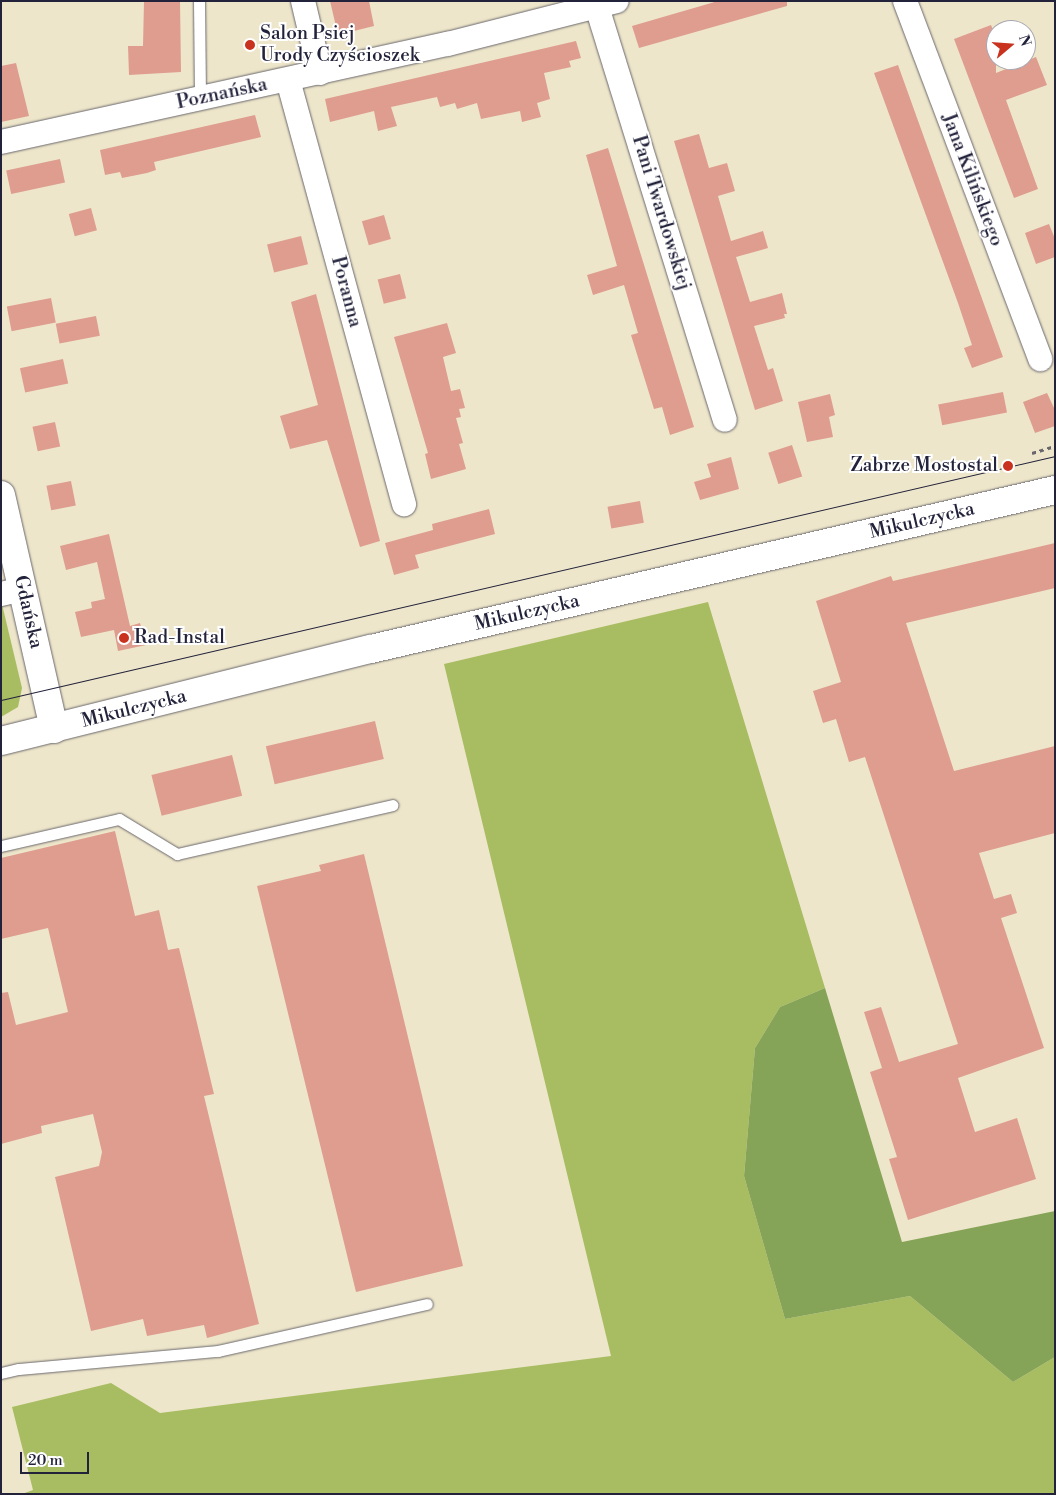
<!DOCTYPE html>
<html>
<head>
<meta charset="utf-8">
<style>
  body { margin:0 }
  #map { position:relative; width:1056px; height:1495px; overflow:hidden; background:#eee6ca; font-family:"Libre Bodoni",serif }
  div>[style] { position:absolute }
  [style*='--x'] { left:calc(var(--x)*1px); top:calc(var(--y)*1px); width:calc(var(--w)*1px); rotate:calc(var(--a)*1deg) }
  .green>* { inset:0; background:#a8bd62 }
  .forest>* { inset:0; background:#86a458 }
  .building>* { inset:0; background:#de9d8f; transform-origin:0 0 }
  .path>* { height:3px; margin-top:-1.5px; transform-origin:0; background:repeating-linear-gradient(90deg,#69676d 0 4px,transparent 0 8px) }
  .roads { filter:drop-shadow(0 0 1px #69676d) drop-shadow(0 0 1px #69676d) }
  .lane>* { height:11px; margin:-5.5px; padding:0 5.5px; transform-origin:5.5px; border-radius:5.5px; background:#fff }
  .street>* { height:24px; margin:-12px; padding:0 12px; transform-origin:12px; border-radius:12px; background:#fff }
  .secondary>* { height:28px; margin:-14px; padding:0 14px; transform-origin:14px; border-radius:14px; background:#fff }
  .tram>* { height:1px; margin:-0.5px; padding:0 0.5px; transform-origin:0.5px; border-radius:0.5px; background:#22223b }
  .dots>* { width:14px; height:14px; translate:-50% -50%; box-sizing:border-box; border:2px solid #fff; border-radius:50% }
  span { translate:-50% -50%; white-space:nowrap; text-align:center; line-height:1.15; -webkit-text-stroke:4px #fff; paint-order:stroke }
  .poi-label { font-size:19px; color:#22223b }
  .left { translate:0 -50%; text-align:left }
  .right { translate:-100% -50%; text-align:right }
  .street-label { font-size:19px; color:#22223b }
  .frame { position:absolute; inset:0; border:2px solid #22223b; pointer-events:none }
  .north { position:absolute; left:986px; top:20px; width:50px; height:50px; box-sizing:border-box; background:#fff; border:1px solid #a7a7b1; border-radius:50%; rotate:72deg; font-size:14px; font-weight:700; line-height:20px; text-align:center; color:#22223b }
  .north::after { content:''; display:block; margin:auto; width:18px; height:22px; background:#c8321e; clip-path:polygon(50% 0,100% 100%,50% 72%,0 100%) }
  .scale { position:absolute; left:20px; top:1452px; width:69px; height:22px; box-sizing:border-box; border:2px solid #22223b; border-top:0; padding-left:6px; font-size:15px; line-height:18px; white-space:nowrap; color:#22223b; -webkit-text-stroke:4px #fff; paint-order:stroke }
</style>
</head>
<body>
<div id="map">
  <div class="green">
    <div style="clip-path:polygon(1px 600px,22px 688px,18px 707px,1px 717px)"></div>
    <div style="clip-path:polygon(708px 602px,825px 988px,780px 1007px,755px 1048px,744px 1176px,785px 1319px,910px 1296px,1013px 1382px,1055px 1357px,1055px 1494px,22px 1494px,33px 1490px,12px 1407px,111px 1383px,160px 1413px,611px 1356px,444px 664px)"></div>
  </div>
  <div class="forest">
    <div style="clip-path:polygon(825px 988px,902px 1242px,1055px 1211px,1055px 1357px,1013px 1382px,910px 1296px,785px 1319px,744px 1176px,755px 1048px,780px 1007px)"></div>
  </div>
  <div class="building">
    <div style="clip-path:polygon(144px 1px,180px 1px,181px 72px,129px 75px,128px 46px,143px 46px)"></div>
    <div style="clip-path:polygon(330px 1px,369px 1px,374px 26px,338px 35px)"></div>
    <div style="clip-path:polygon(718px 1px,787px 1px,787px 6px,639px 48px,632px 26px)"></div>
    <div style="clip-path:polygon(991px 25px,996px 37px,996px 73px,1036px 57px,1047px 85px,1006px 100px,1038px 189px,1014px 198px,954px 39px)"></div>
    <div style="clip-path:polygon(576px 41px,581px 58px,569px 61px,571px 67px,544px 73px,550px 99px,537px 103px,541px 117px,522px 122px,520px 111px,481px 119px,477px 103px,457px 109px,455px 103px,440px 107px,437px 97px,391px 107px,397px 126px,378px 131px,374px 111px,330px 122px,325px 99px)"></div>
    <div style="clip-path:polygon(16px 63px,29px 116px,1px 122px,1px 66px)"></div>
    <div style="clip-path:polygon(898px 65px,1003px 357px,972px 368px,964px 348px,972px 345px,958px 303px,874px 73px)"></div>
    <div style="clip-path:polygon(255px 115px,261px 137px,154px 162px,156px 170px,147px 173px,122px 178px,120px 172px,105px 175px,100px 150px)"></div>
    <div style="clip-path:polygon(699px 134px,709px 168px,727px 163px,735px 191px,718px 196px,731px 241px,763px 231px,768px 248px,736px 257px,750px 302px,782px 293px,787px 314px,784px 314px,785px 318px,754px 326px,768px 370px,773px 368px,783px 401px,755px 410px,674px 141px)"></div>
    <div style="clip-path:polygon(608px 148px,694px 427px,670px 435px,662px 407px,654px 409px,631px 335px,638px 333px,624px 285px,593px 295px,587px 275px,617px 266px,586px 155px)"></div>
    <div style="left:60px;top:159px;width:24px;height:55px;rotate:78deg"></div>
    <div style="left:91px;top:208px;width:23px;height:23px;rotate:75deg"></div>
    <div style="left:384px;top:215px;width:25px;height:23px;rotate:74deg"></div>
    <div style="clip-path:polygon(1049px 224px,1055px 239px,1055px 257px,1036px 264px,1025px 233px)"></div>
    <div style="left:301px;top:236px;width:29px;height:35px;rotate:76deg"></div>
    <div style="left:400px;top:274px;width:25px;height:23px;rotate:76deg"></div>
    <div style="clip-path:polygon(316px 294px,380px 541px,360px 547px,327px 440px,290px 449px,280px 416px,318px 405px,291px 302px)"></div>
    <div style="left:51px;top:298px;width:25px;height:45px;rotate:79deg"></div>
    <div style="left:96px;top:316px;width:20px;height:41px;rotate:79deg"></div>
    <div style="clip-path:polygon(447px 323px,456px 353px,443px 357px,451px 391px,460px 389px,465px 408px,459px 409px,461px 417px,456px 418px,463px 443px,459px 444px,466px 469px,431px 479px,425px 454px,428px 453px,394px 337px)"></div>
    <div style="left:63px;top:359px;width:25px;height:44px;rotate:78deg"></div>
    <div style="left:1003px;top:392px;width:21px;height:66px;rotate:79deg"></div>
    <div style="clip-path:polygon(1047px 393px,1055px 410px,1055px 426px,1035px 433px,1023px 402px)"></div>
    <div style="clip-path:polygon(830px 394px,835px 415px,829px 417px,833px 437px,807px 442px,798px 402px)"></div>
    <div style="left:55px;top:422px;width:25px;height:23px;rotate:78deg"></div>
    <div style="left:792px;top:445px;width:33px;height:25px;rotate:72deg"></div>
    <div style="clip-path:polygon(731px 457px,739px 489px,700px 500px,694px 482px,711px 477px,707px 464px)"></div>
    <div style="left:71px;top:481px;width:25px;height:25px;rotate:79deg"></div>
    <div style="left:640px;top:501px;width:22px;height:33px;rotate:80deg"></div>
    <div style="clip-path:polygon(489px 509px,495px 534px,415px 555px,419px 568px,394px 575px,385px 543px,433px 530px,432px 524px)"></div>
    <div style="clip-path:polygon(109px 534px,130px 626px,140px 623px,146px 645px,118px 651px,114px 630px,81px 637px,75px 612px,92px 608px,91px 602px,105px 599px,97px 562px,66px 570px,60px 546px)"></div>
    <div style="clip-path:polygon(1055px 543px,1055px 588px,906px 623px,954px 771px,1055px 746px,1055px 833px,979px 853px,994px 899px,1011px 894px,1017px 913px,1001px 918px,1044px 1048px,958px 1078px,975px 1132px,1017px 1118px,1036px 1179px,908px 1220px,889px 1159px,897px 1157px,870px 1072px,882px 1068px,864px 1012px,881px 1007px,899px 1062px,958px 1044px,865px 757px,849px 762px,836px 719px,823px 723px,813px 691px,841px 682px,816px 601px,891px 576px,893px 581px)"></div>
    <div style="left:375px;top:721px;width:39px;height:112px;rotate:77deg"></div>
    <div style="left:232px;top:755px;width:42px;height:83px;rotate:76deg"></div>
    <div style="clip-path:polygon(115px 831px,135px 916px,159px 910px,168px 950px,179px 948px,214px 1094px,204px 1096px,259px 1324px,207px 1338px,204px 1325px,147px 1336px,143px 1319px,91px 1331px,55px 1177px,99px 1166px,102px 1152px,93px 1114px,41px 1126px,42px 1133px,1px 1144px,1px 993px,8px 992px,16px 1025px,68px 1012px,48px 928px,1px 939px,1px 858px)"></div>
    <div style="clip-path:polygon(364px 854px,463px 1266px,356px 1292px,257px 886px,321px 871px,319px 865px)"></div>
  </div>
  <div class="path">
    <div style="--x:1032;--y:453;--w:24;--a:-17"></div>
  </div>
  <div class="roads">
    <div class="lane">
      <div style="--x:199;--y:1;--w:97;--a:89.4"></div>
      <div style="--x:1;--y:846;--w:121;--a:-12.9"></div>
      <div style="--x:119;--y:819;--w:68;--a:31.1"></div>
      <div style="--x:177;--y:854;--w:221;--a:-12.8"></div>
      <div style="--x:1;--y:1373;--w:18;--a:-13"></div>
      <div style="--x:19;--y:1369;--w:200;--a:-5.2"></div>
      <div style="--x:218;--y:1351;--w:214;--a:-12.7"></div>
    </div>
    <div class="street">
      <div style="--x:303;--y:1;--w:74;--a:76.7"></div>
      <div style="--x:905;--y:1;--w:383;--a:69.3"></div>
      <div style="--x:597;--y:7;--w:432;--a:72.8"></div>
      <div style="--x:288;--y:80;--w:440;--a:74.7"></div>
      <div style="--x:1;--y:142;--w:458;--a:-12.4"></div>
      <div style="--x:448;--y:44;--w:174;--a:-14.3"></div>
      <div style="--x:1;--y:594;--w:23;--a:-13"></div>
    </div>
    <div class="secondary">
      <div style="--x:1;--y:495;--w:240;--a:77.2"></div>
      <div style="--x:1;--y:741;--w:381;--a:-14"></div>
      <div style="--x:371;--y:649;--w:702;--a:-13.09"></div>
    </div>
  </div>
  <div class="tram">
    <div style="--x:1;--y:700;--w:1082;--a:-13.03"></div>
  </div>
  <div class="dots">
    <div style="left:250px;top:45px;background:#c8321e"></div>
    <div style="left:1008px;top:466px;background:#c8321e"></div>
    <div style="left:124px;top:638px;background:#c8321e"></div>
  </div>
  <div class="poi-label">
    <span class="left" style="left:260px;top:45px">Salon Psiej<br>Urody Czyścioszek</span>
    <span class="right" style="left:998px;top:466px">Zabrze Mostostal</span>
    <span class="left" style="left:134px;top:638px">Rad-Instal</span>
  </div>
  <div class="street-label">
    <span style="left:222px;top:94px;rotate:-12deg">Poznańska</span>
    <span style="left:972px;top:180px;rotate:69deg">Jana Kilińskiego</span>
    <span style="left:661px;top:213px;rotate:73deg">Pani Twardowskiej</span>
    <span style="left:346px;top:292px;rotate:75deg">Poranna</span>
    <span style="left:922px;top:521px;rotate:-13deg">Mikulczycka</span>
    <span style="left:28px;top:612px;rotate:77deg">Gdańska</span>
    <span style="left:527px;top:613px;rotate:-13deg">Mikulczycka</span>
    <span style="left:134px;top:709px;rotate:-14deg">Mikulczycka</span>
  </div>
  <div class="frame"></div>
  <div class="north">N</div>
  <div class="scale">20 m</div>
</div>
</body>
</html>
